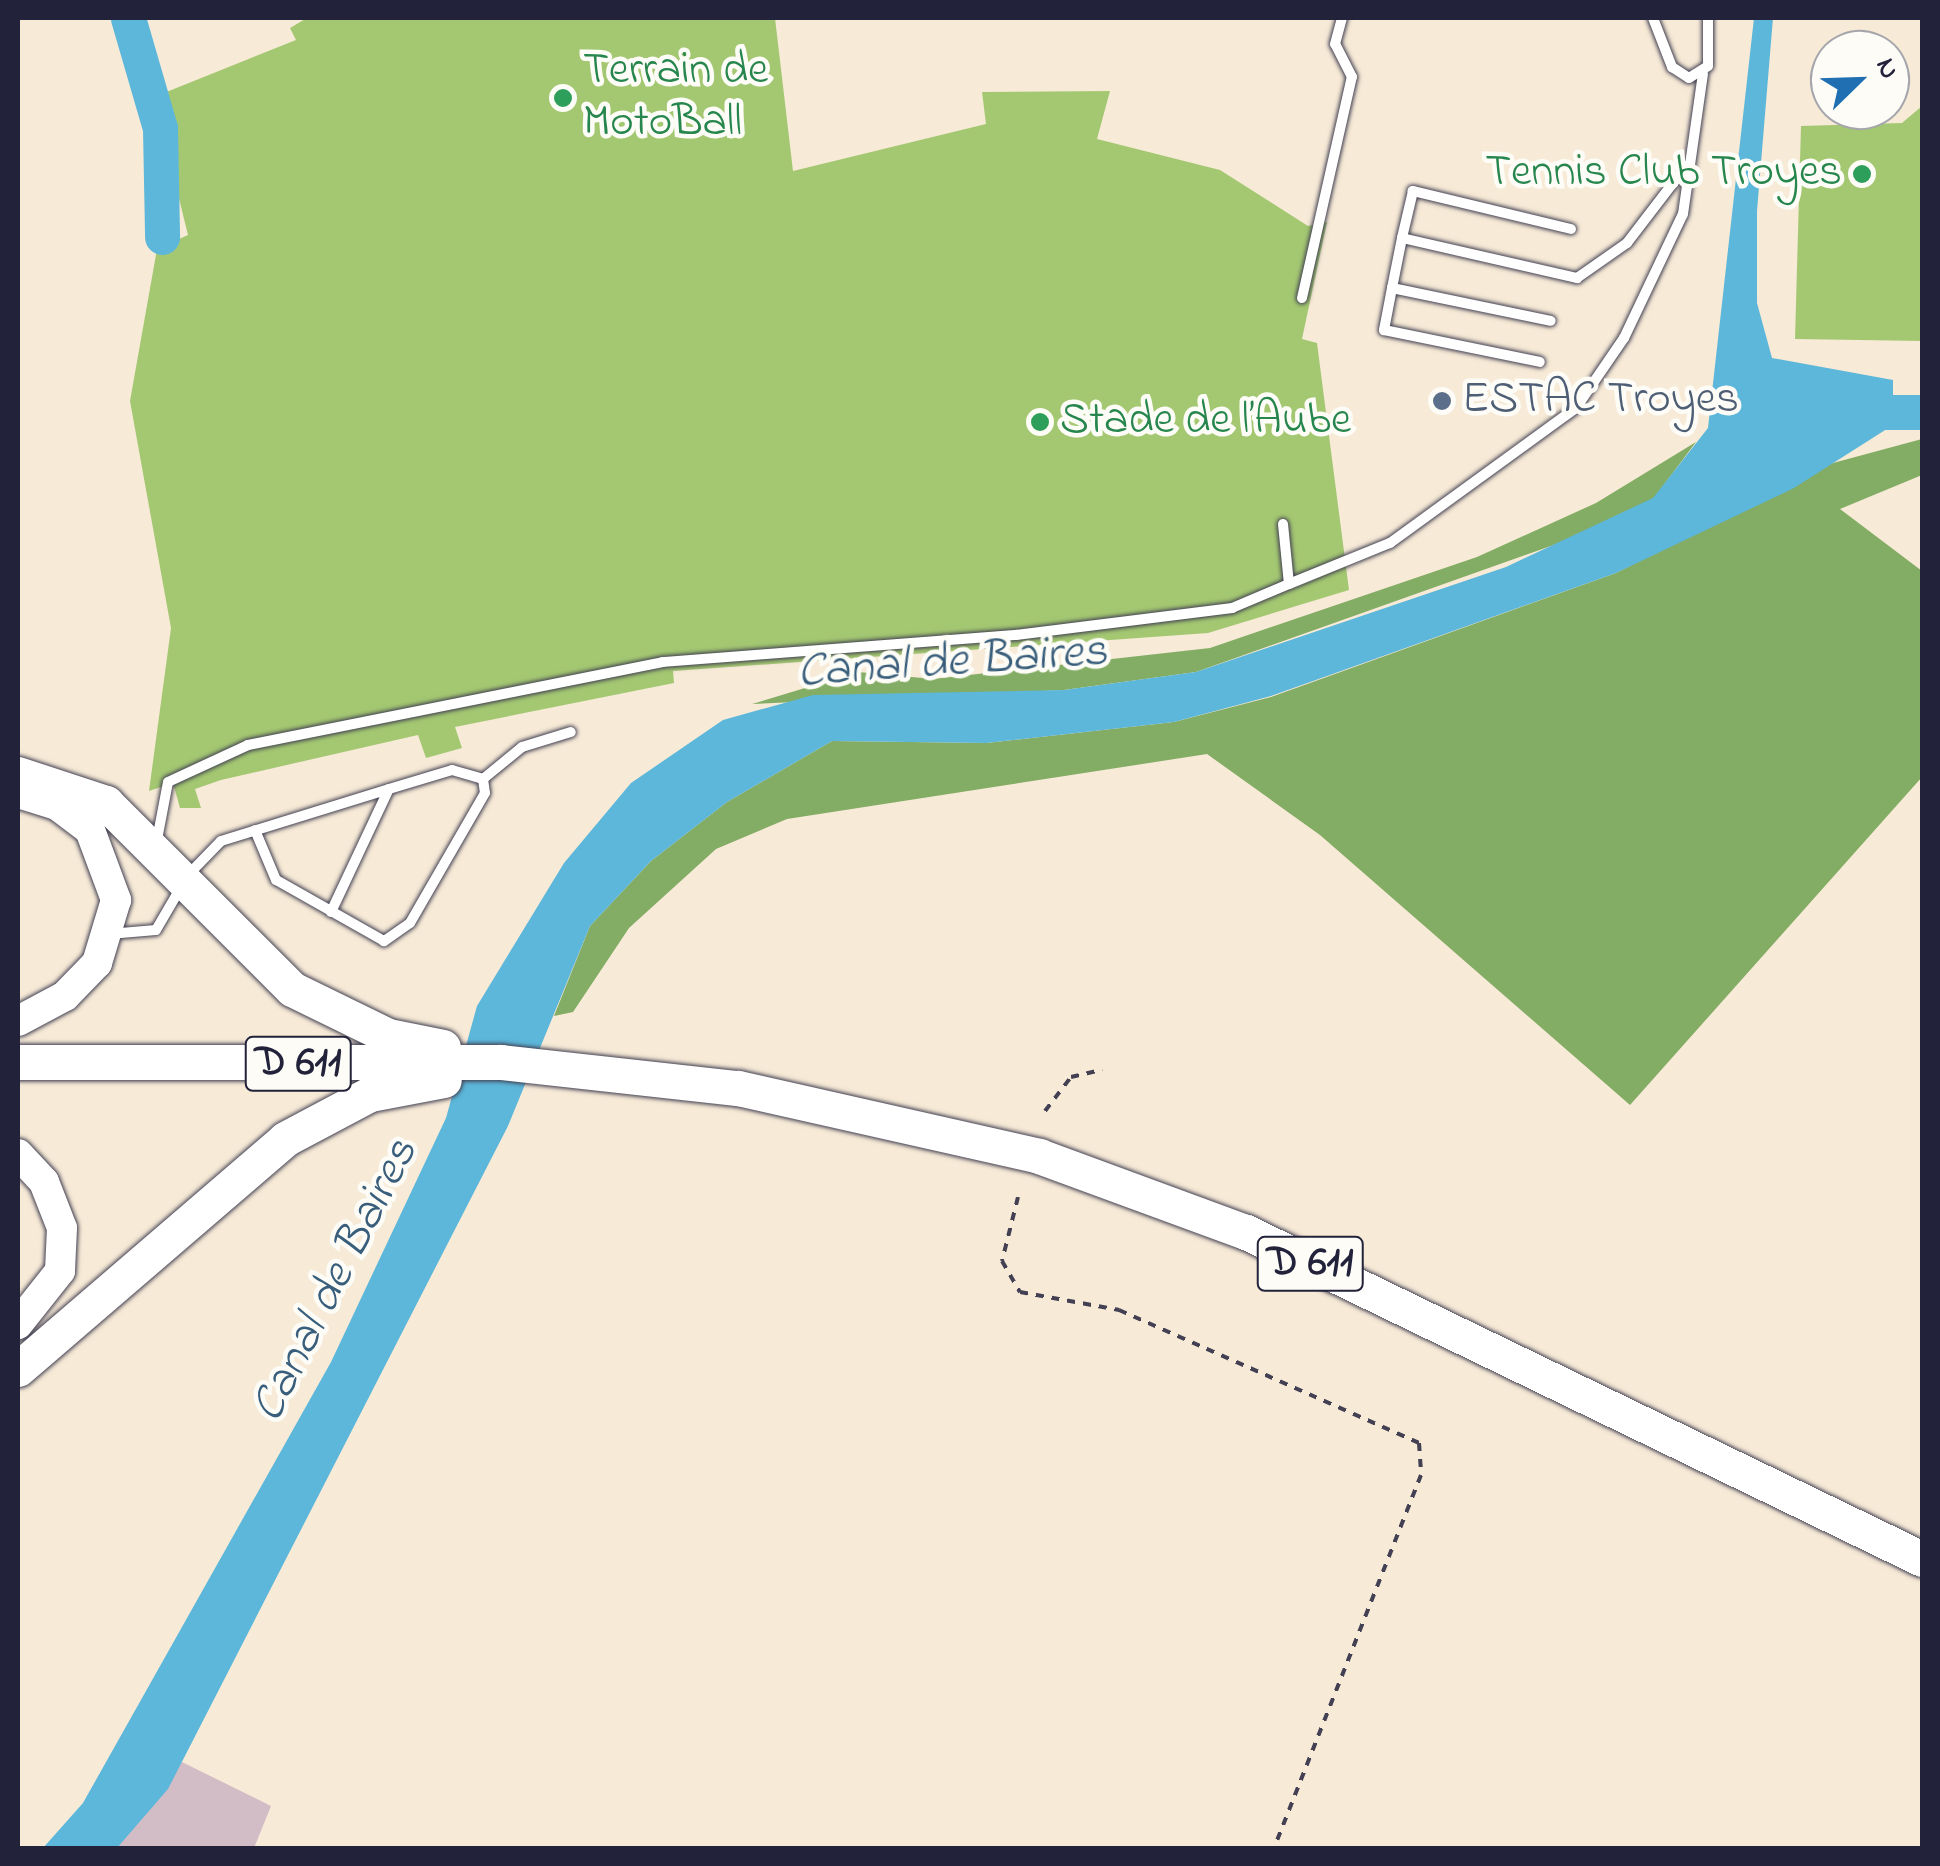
<!DOCTYPE html>
<html>
<head>
<meta charset="utf-8">
<style>
  body { margin:0 }
  #map { position:relative; width:1940px; height:1866px; overflow:hidden; background:#f7ead7; font-family:"Indie Flower",sans-serif }
  div>[style] { position:absolute }
  [style*='--x'] { left:calc(var(--x)*1px); top:calc(var(--y)*1px); width:calc(var(--w)*1px); rotate:calc(var(--a)*1deg) }
  .industrial>* { inset:0; background:#d2bdc6 }
  .green>* { inset:0; background:#a4c872 }
  .forest>* { inset:0; background:#83ac64 }
  .water>* { inset:0; background:#5cb7da }
  .river>* { height:35px; margin:-17.5px; padding:0 17.5px; transform-origin:17.5px; border-radius:17.5px; background:#5cb7da }
  .path>* { height:4px; margin-top:-2px; transform-origin:0; background:repeating-linear-gradient(90deg,#424052 0 8px,transparent 0 16px) }
  .roads { filter:drop-shadow(0 0 2px #424052) drop-shadow(0 0 2px #424052) }
  .lane>* { height:10px; margin:-5px; padding:0 5px; transform-origin:5px; border-radius:5px; background:#fff }
  .primary>* { height:30px; margin:-15px; padding:0 15px; transform-origin:15px; border-radius:15px; background:#fff }
  .highway>* { height:35px; margin:-17.5px; padding:0 17.5px; transform-origin:17.5px; border-radius:17.5px; background:#fff }
  .dots>* { width:28px; height:28px; translate:-50% -50%; box-sizing:border-box; border:5px solid #fdfcf7; border-radius:50% }
  span { translate:-50% -50%; white-space:nowrap; text-align:center; line-height:1.15; -webkit-text-stroke:9px #fdfcf7; paint-order:stroke }
  .shield-label span { padding:2px 8px; background:#fdfcf7; border:2px solid; border-radius:8px; -webkit-text-stroke-width:0 }
  .shield-label { font-size:42px; color:#22223b; font-weight:700 }
  .leisure-label { font-size:45px; color:#27864d }
  .left { translate:0 -50%; text-align:left }
  .right { translate:-100% -50%; text-align:right }
  .service-label { font-size:45px; color:#4e5e75 }
  .water-label { font-size:48px; color:#395e7b; font-style:italic }
  .frame { position:absolute; inset:0; border:20px solid #22223b; pointer-events:none }
  .north { position:absolute; left:1810px; top:30px; width:100px; height:100px; box-sizing:border-box; background:#fdfcf7; border:2px solid #a5a5ac; border-radius:50%; rotate:67deg; font-size:28px; font-weight:700; line-height:40px; text-align:center; color:#22223b }
  .north::after { content:''; display:block; margin:auto; width:35px; height:45px; background:#1f6fb2; clip-path:polygon(50% 0,100% 100%,50% 72%,0 100%) }
</style>
</head>
<body>
<div id="map">
  <div class="industrial">
    <div style="clip-path:polygon(182px 1762px,271px 1806px,254px 1848px,117px 1848px)"></div>
  </div>
  <div class="green">
    <div style="clip-path:polygon(307px 18px,775px 18px,793px 171px,986px 124px,982px 92px,1110px 91px,1097px 139px,1220px 170px,1308px 226px,1327px 222px,1302px 339px,1317px 343px,1349px 590px,1208px 633px,673px 671px,674px 683px,455px 727px,462px 748px,426px 758px,418px 735px,221px 780px,195px 789px,201px 808px,180px 808px,173px 783px,149px 791px,171px 628px,130px 401px,157px 249px,188px 235px,154px 97px,296px 40px,290px 28px)"></div>
    <div style="clip-path:polygon(1922px 106px,1922px 341px,1795px 339px,1801px 126px,1902px 123px)"></div>
  </div>
  <div class="forest">
    <div style="clip-path:polygon(1922px 439px,1922px 475px,1840px 509px,1922px 571px,1922px 777px,1630px 1105px,1320px 835px,1207px 754px,787px 819px,716px 849px,629px 928px,573px 1012px,554px 1016px,590px 926px,651px 861px,727px 802px,832px 741px,986px 743px,1174px 722px,1271px 697px,1616px 573px,1833px 463px)"></div>
    <div style="clip-path:polygon(1696px 442px,1654px 498px,1610px 525px,1196px 672px,1064px 690px,752px 704px,858px 672px,933px 679px,1210px 648px,1477px 557px,1596px 503px)"></div>
  </div>
  <div class="water">
    <div style="clip-path:polygon(1754px 18px,1773px 18px,1757px 211px,1757px 303px,1772px 358px,1893px 380px,1893px 425px,1794px 488px,1616px 573px,1271px 696px,1174px 722px,986px 743px,832px 741px,727px 802px,651px 861px,590px 926px,508px 1126px,168px 1789px,117px 1848px,43px 1848px,83px 1803px,331px 1362px,446px 1118px,477px 1006px,564px 863px,631px 783px,723px 720px,813px 695px,1064px 690px,1196px 672px,1506px 567px,1653px 498px,1708px 428px)"></div>
  </div>
  <div class="river">
    <div style="--x:128;--y:18;--w:115;--a:73.8"></div>
    <div style="--x:160;--y:128;--w:109;--a:88.9"></div>
    <div style="--x:1849;--y:412;--w:73;--a:0"></div>
  </div>
  <div class="path">
    <div style="--x:1045;--y:1111;--w:43;--a:-52.6"></div>
    <div style="--x:1071;--y:1077;--w:32;--a:-13"></div>
    <div style="--x:1018;--y:1197;--w:66;--a:104"></div>
    <div style="--x:1002;--y:1261;--w:36;--a:60"></div>
    <div style="--x:1020;--y:1292;--w:101;--a:10.3"></div>
    <div style="--x:1119;--y:1310;--w:328;--a:23.9"></div>
    <div style="--x:1419;--y:1443;--w:32;--a:86"></div>
    <div style="--x:1421;--y:1475;--w:401;--a:111.5"></div>
  </div>
  <div class="roads">
    <div class="lane">
      <div style="--x:1653;--y:18;--w:53;--a:68.8"></div>
      <div style="--x:1672;--y:67;--w:20;--a:33"></div>
      <div style="--x:1689;--y:78;--w:22;--a:-32"></div>
      <div style="--x:1708;--y:66;--w:48;--a:-90"></div>
      <div style="--x:1571;--y:229;--w:163;--a:-166.5"></div>
      <div style="--x:1413;--y:191;--w:48;--a:103.2"></div>
      <div style="--x:1402;--y:238;--w:180;--a:12.9"></div>
      <div style="--x:1577;--y:278;--w:61;--a:-35"></div>
      <div style="--x:1627;--y:243;--w:97;--a:-52.5"></div>
      <div style="--x:1402;--y:238;--w:51;--a:101.3"></div>
      <div style="--x:1392;--y:288;--w:162;--a:11.7"></div>
      <div style="--x:1392;--y:288;--w:43;--a:100.8"></div>
      <div style="--x:1384;--y:330;--w:159;--a:11.6"></div>
      <div style="--x:1302;--y:298;--w:227;--a:-77.3"></div>
      <div style="--x:1352;--y:77;--w:37;--a:-117"></div>
      <div style="--x:1335;--y:44;--w:27;--a:-75"></div>
      <div style="--x:1283;--y:524;--w:60;--a:84.3"></div>
      <div style="--x:1289;--y:584;--w:109;--a:-22.1"></div>
      <div style="--x:1390;--y:543;--w:230;--a:-36"></div>
      <div style="--x:1576;--y:408;--w:85;--a:-55.6"></div>
      <div style="--x:1624;--y:338;--w:137;--a:-64.6"></div>
      <div style="--x:1683;--y:214;--w:142;--a:-81.9"></div>
      <div style="--x:483;--y:779;--w:50;--a:-39.4"></div>
      <div style="--x:522;--y:747;--w:51;--a:-17"></div>
      <div style="--x:156;--y:845;--w:64;--a:-79.2"></div>
      <div style="--x:168;--y:782;--w:88;--a:-24.8"></div>
      <div style="--x:248;--y:745;--w:423;--a:-11.3"></div>
      <div style="--x:663;--y:662;--w:354;--a:-4.4"></div>
      <div style="--x:1016;--y:635;--w:218;--a:-7.1"></div>
      <div style="--x:1232;--y:608;--w:62;--a:-22.8"></div>
      <div style="--x:189;--y:874;--w:46;--a:-45.9"></div>
      <div style="--x:221;--y:841;--w:176;--a:-17.2"></div>
      <div style="--x:389;--y:789;--w:66;--a:-16.8"></div>
      <div style="--x:452;--y:770;--w:32;--a:16"></div>
      <div style="--x:483;--y:779;--w:14;--a:82"></div>
      <div style="--x:485;--y:793;--w:150;--a:120"></div>
      <div style="--x:410;--y:923;--w:32;--a:145"></div>
      <div style="--x:384;--y:941;--w:124;--a:-150.5"></div>
      <div style="--x:276;--y:880;--w:54;--a:-112.8"></div>
      <div style="--x:331;--y:912;--w:136;--a:-64.8"></div>
      <div style="--x:109;--y:934;--w:47;--a:-4.9"></div>
      <div style="--x:156;--y:930;--w:48;--a:-59.7"></div>
    </div>
    <div class="primary">
      <div style="--x:18;--y:793;--w:41;--a:17.1"></div>
      <div style="--x:57;--y:805;--w:41;--a:37.1"></div>
      <div style="--x:90;--y:830;--w:75;--a:69.6"></div>
      <div style="--x:116;--y:900;--w:66;--a:106.8"></div>
      <div style="--x:97;--y:963;--w:46;--a:134.1"></div>
      <div style="--x:65;--y:996;--w:53;--a:152"></div>
      <div style="--x:18;--y:1154;--w:38;--a:47"></div>
      <div style="--x:44;--y:1182;--w:49;--a:68.6"></div>
      <div style="--x:62;--y:1228;--w:43;--a:92.7"></div>
      <div style="--x:60;--y:1271;--w:68;--a:128.4"></div>
    </div>
    <div class="highway">
      <div style="--x:18;--y:774;--w:93;--a:18.2"></div>
      <div style="--x:106;--y:803;--w:263;--a:45"></div>
      <div style="--x:292;--y:989;--w:107;--a:26.1"></div>
      <div style="--x:388;--y:1036;--w:56;--a:11.3"></div>
      <div style="--x:18;--y:1062;--w:483;--a:0"></div>
      <div style="--x:501;--y:1062;--w:238;--a:6.3"></div>
      <div style="--x:738;--y:1088;--w:309;--a:12.7"></div>
      <div style="--x:1039;--y:1156;--w:221;--a:20.2"></div>
      <div style="--x:1246;--y:1232;--w:751;--a:25.81"></div>
      <div style="--x:18;--y:1369;--w:352;--a:-40.7"></div>
      <div style="--x:285;--y:1139;--w:96;--a:-27.9"></div>
      <div style="--x:370;--y:1094;--w:75;--a:-10.7"></div>
    </div>
  </div>
  <div class="dots">
    <div style="left:563px;top:98px;background:#2e9e5b"></div>
    <div style="left:1862px;top:174px;background:#2e9e5b"></div>
    <div style="left:1442px;top:401px;background:#5c6f8a"></div>
    <div style="left:1040px;top:422px;background:#2e9e5b"></div>
  </div>
  <div class="shield-label">
    <span style="left:298px;top:1064px">D 611</span>
    <span style="left:1310px;top:1264px">D 611</span>
  </div>
  <div class="leisure-label">
    <span class="left" style="left:583px;top:98px">Terrain de<br>MotoBall</span>
    <span class="right" style="left:1842px;top:174px">Tennis Club Troyes</span>
    <span class="left" style="left:1060px;top:422px">Stade de l’Aube</span>
  </div>
  <div class="service-label">
    <span class="left" style="left:1462px;top:401px">ESTAC Troyes</span>
  </div>
  <div class="water-label">
    <span style="left:952px;top:663px;rotate:-4deg">Canal de Baires</span>
    <span style="left:336px;top:1281px;rotate:-63deg">Canal de Baires</span>
  </div>
  <div class="frame"></div>
  <div class="north">N</div>
</div>
</body>
</html>
